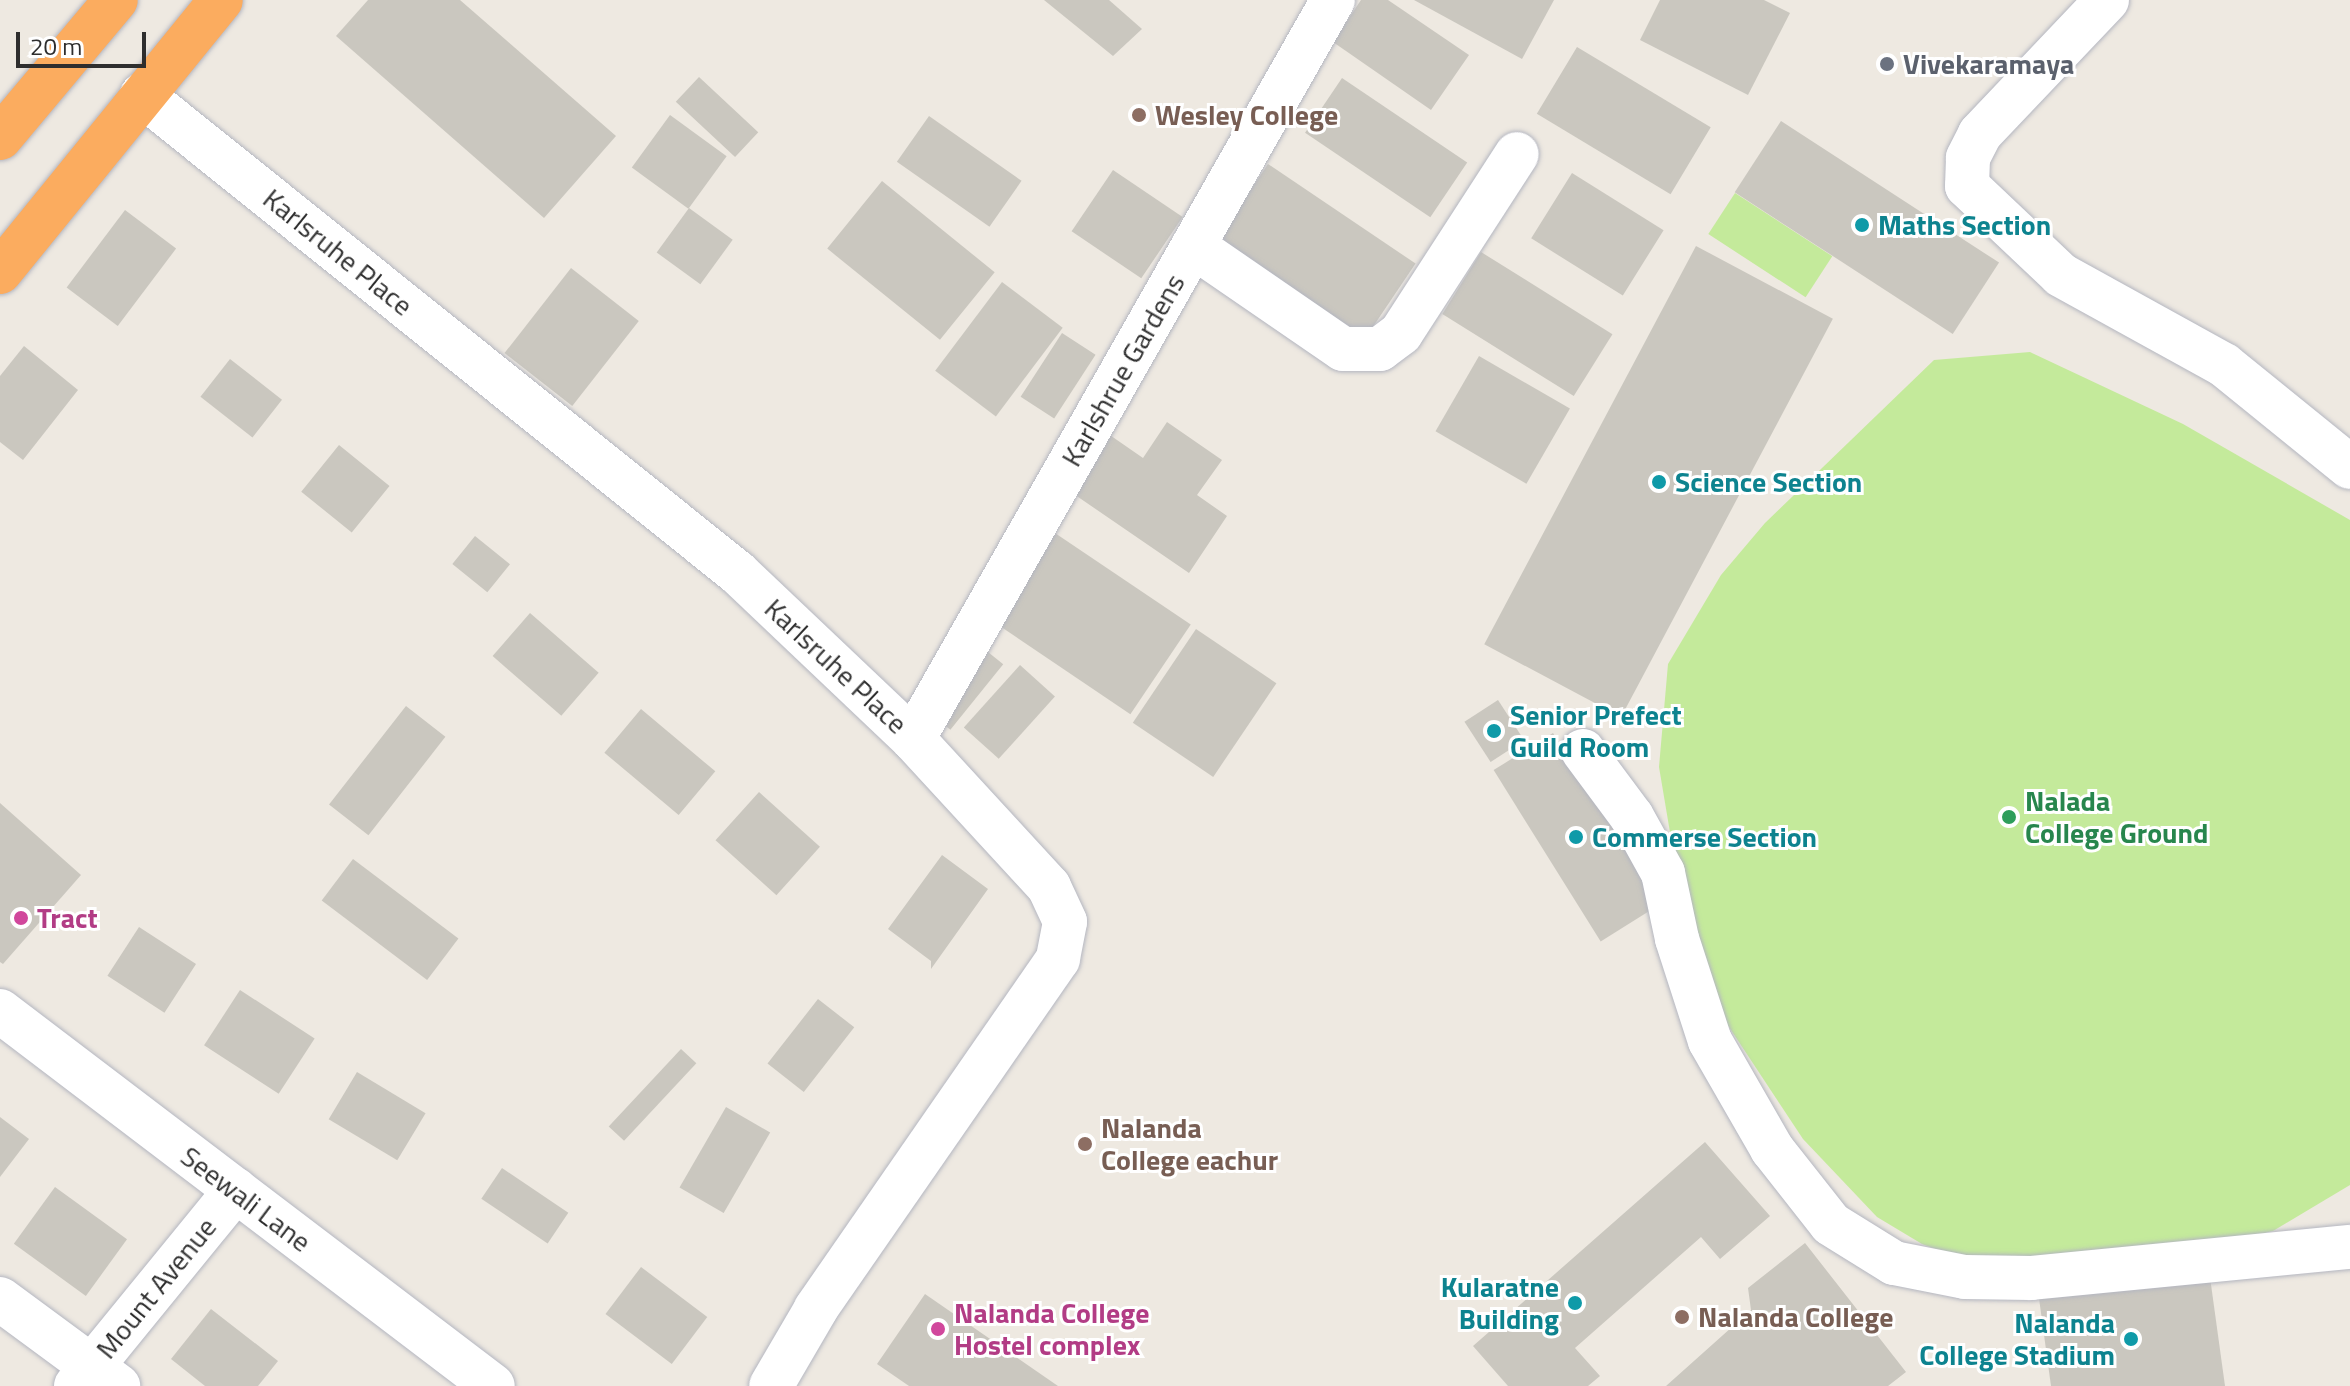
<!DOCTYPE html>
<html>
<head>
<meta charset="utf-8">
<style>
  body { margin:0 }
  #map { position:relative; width:2350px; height:1386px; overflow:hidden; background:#eee9e1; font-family:"Titillium Web",sans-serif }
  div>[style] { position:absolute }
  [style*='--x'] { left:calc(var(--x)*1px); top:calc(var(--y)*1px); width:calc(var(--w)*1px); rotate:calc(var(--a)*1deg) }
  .pitch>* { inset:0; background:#c4ea9b; transform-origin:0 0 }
  .building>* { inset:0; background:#cac7bf; transform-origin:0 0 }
  .roads { filter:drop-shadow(0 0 2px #b4b6c0) drop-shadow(0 0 2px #b4b6c0) }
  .minor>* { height:44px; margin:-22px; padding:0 22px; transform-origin:22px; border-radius:22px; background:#fff }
  .highway>* { height:44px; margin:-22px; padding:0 22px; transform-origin:22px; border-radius:22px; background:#fbac5f }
  .dots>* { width:22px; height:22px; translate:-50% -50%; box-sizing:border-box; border:4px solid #fff; border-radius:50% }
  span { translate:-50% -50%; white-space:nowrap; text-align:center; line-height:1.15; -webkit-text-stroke:6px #fff; paint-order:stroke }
  .worship-label { font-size:28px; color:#5b616d; font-weight:700 }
  .left { translate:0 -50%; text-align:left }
  .education-label { font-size:28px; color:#785e54; font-weight:700 }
  .culture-label { font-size:28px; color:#0d838f; font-weight:700 }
  .right { translate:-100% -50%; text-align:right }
  .street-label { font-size:28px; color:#2e2e2e }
  .leisure-label { font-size:28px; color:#27864d; font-weight:700 }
  .hotel-label { font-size:28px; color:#b23c85; font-weight:700 }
  .scale { position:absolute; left:16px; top:32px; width:130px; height:36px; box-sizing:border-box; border:4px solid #2e2e2e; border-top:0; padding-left:10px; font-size:24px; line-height:28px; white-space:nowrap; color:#2e2e2e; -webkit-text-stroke:6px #fff; paint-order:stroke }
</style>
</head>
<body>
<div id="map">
  <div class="pitch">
    <div style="left:1735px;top:193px;width:116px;height:49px;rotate:33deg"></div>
    <div style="clip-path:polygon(2030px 352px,2183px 424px,2350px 520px,2350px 1185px,2273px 1231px,2172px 1255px,1973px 1263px,1922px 1244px,1877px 1217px,1803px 1139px,1727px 1024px,1676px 868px,1659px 767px,1668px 664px,1721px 575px,1765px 523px,1934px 360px)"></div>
  </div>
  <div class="building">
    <div style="clip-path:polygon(368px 0,460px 0,616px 136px,544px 218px,336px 36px)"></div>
    <div style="clip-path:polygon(1044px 0,1109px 0,1142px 29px,1113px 56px)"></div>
    <div style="clip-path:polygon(1361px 0,1388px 0,1469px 55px,1431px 110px,1333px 42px)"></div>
    <div style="clip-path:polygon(1414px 0,1554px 0,1522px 59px)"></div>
    <div style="clip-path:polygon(1660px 0,1764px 0,1790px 13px,1748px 95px,1640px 40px)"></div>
    <div style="left:1577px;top:47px;width:156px;height:78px;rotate:31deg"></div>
    <div style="left:699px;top:77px;width:81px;height:34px;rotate:43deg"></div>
    <div style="left:1342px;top:78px;width:151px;height:66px;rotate:34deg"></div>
    <div style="left:670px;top:115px;width:70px;height:65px;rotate:36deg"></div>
    <div style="left:929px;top:116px;width:113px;height:56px;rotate:35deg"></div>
    <div style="left:1781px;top:121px;width:260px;height:85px;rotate:33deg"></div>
    <div style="left:1268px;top:164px;width:178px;height:93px;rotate:34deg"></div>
    <div style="left:1113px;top:170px;width:84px;height:74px;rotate:34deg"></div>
    <div style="left:1572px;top:173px;width:108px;height:77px;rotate:32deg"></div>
    <div style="left:882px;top:181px;width:145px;height:87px;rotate:39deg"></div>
    <div style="left:689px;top:208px;width:54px;height:55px;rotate:36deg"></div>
    <div style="left:125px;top:210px;width:64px;height:97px;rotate:37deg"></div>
    <div style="left:1696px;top:246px;width:155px;height:451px;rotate:28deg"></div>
    <div style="left:1481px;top:252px;width:155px;height:73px;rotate:32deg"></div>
    <div style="left:571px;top:268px;width:86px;height:108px;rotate:38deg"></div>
    <div style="left:1002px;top:282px;width:76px;height:111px;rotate:37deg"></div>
    <div style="left:1062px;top:333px;width:40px;height:76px;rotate:33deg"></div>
    <div style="clip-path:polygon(24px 346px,78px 390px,23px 460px,0 442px,0 376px)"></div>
    <div style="left:1479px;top:356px;width:105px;height:87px;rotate:30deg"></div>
    <div style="left:230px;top:359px;width:66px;height:48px;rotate:38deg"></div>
    <div style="clip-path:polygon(1167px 422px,1222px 460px,1197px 495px,1227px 516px,1189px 573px,1065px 488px,1104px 431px,1143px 458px)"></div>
    <div style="left:339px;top:445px;width:65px;height:60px;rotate:39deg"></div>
    <div style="left:1049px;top:529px;width:171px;height:108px;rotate:34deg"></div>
    <div style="left:475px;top:536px;width:45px;height:36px;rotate:39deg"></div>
    <div style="left:530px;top:613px;width:91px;height:57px;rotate:41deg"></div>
    <div style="left:1196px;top:629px;width:97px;height:113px;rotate:34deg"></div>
    <div style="left:983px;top:648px;width:26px;height:84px;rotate:39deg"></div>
    <div style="left:1020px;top:665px;width:47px;height:84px;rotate:42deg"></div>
    <div style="left:1498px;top:700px;width:48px;height:40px;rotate:57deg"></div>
    <div style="left:406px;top:706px;width:50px;height:125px;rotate:38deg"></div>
    <div style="left:641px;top:709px;width:97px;height:57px;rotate:40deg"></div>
    <div style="left:1553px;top:733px;width:202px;height:70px;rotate:58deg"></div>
    <div style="left:759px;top:792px;width:82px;height:65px;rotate:42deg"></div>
    <div style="clip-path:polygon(0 803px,81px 875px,3px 964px,0 962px)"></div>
    <div style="clip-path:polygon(942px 855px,988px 889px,931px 969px,931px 961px,888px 929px)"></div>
    <div style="left:353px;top:859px;width:132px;height:52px;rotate:37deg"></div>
    <div style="left:139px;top:927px;width:68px;height:58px;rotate:33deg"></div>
    <div style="left:240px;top:990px;width:89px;height:66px;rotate:33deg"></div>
    <div style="left:818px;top:999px;width:46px;height:82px;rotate:38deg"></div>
    <div style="left:681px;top:1049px;width:21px;height:106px;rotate:43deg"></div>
    <div style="left:357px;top:1072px;width:80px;height:55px;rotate:31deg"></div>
    <div style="left:726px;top:1107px;width:51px;height:93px;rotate:30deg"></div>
    <div style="clip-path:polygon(0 1117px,29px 1139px,0 1177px)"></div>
    <div style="clip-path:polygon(1705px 1142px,1770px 1216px,1720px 1259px,1701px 1237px,1575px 1348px,1600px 1376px,1588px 1386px,1508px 1386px,1473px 1346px)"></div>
    <div style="left:502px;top:1168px;width:80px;height:37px;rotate:34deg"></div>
    <div style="left:55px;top:1187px;width:89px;height:70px;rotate:36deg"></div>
    <div style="clip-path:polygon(1805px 1243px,1906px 1372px,1888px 1386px,1666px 1386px,1751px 1310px,1748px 1288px)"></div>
    <div style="left:641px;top:1267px;width:83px;height:59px;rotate:37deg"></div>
    <div style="clip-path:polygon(2209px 1270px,2225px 1386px,2051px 1386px,2038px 1291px)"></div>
    <div style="clip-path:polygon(925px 1294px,1058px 1386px,909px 1386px,877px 1364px)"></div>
    <div style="clip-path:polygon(211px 1309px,278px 1361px,258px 1386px,205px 1386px,171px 1359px)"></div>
  </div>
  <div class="roads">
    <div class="minor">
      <div style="--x:2107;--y:0;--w:185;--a:133.5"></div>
      <div style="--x:1980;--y:134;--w:27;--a:117"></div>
      <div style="--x:1968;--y:158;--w:28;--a:92"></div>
      <div style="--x:1967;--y:186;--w:129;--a:43.4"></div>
      <div style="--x:2061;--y:275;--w:186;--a:28.9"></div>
      <div style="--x:2224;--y:365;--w:162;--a:39"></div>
      <div style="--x:142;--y:95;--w:764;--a:38.73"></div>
      <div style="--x:738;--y:573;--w:241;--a:43.5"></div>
      <div style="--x:913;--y:739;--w:201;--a:47.4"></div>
      <div style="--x:1049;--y:887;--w:38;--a:65"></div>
      <div style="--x:1065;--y:922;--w:38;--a:101"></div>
      <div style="--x:1058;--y:959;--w:426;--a:124.7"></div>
      <div style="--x:816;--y:1309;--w:89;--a:120.3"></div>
      <div style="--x:1193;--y:246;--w:182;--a:34.5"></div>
      <div style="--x:1343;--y:349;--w:37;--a:0"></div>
      <div style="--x:1380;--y:349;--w:26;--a:-37"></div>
      <div style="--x:1401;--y:333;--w:213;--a:-57.1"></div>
      <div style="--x:913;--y:739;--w:850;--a:-60.39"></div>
      <div style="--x:1583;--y:751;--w:82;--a:53.4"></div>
      <div style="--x:1632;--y:817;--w:64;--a:61"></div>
      <div style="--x:1663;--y:873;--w:67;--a:78"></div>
      <div style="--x:1677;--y:939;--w:107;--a:72.1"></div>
      <div style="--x:1710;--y:1041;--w:125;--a:60.1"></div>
      <div style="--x:1772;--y:1149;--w:95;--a:51.8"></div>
      <div style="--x:1831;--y:1224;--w:74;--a:31.8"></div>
      <div style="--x:1894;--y:1263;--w:72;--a:11.2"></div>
      <div style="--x:1965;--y:1277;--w:66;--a:0.9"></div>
      <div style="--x:2031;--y:1278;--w:321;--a:-5.6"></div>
      <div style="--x:0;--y:1011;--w:619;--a:37.26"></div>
      <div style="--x:0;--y:1299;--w:147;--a:36.4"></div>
      <div style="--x:76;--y:1386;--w:253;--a:-50.8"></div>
    </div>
    <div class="highway">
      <div style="--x:0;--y:138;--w:180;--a:-50"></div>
      <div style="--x:0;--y:272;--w:350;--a:-50.9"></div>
    </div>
  </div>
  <div class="dots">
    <div style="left:1887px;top:64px;background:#6b7280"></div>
    <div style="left:1139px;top:115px;background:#8d6e63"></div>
    <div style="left:1862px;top:225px;background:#0f9aa8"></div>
    <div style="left:1659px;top:482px;background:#0f9aa8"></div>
    <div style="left:1494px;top:731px;background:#0f9aa8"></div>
    <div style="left:2009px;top:817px;background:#2e9e5b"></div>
    <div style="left:1576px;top:837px;background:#0f9aa8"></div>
    <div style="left:21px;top:918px;background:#d1479c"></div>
    <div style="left:1085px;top:1144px;background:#8d6e63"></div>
    <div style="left:1575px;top:1303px;background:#0f9aa8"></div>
    <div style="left:1682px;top:1317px;background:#8d6e63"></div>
    <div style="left:938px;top:1329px;background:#d1479c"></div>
    <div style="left:2131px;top:1339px;background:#0f9aa8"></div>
  </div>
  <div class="worship-label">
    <span class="left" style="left:1903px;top:64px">Vivekaramaya</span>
  </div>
  <div class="education-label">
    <span class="left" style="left:1155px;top:115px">Wesley College</span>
    <span class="left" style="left:1101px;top:1144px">Nalanda<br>College eachur</span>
    <span class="left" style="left:1698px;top:1317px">Nalanda College</span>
  </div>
  <div class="culture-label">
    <span class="left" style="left:1878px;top:225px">Maths Section</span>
    <span class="left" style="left:1675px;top:482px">Science Section</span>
    <span class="left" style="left:1510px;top:731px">Senior Prefect<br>Guild Room</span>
    <span class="left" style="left:1592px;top:837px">Commerse Section</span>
    <span class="right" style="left:1559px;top:1303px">Kularatne<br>Building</span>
    <span class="right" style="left:2115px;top:1339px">Nalanda<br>College Stadium</span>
  </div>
  <div class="street-label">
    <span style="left:338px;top:252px;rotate:39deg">Karlsruhe Place</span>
    <span style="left:1123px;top:370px;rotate:-60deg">Karlshrue Gardens</span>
    <span style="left:836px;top:666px;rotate:43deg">Karlsruhe Place</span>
    <span style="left:246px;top:1199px;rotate:37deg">Seewali Lane</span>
    <span style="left:156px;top:1288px;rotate:-51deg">Mount Avenue</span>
  </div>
  <div class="leisure-label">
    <span class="left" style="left:2025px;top:817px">Nalada<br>College Ground</span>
  </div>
  <div class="hotel-label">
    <span class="left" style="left:37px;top:918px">Tract</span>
    <span class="left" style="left:954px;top:1329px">Nalanda College<br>Hostel complex</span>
  </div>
  <div class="scale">20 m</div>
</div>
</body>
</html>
